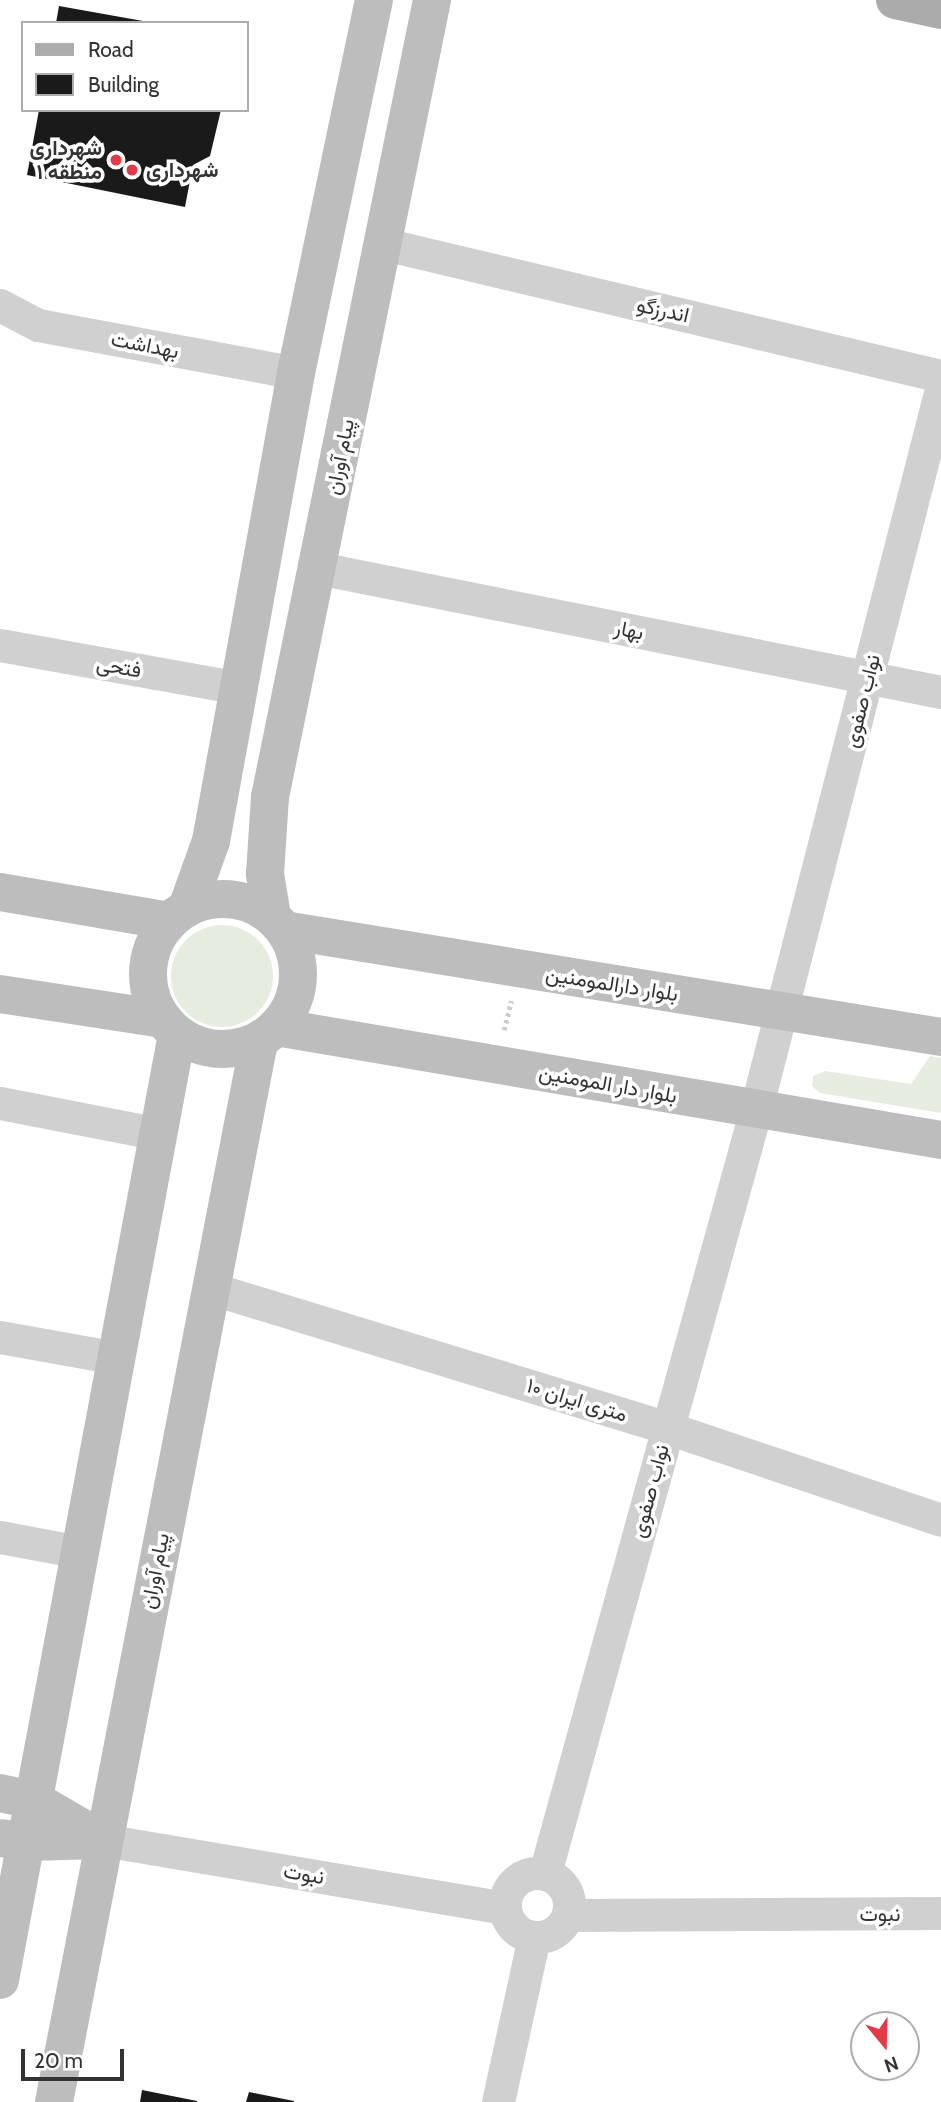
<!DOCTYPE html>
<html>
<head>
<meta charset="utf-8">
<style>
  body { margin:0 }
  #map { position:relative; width:941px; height:2102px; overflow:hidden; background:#fff; font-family:Cabin,Vazirmatn,sans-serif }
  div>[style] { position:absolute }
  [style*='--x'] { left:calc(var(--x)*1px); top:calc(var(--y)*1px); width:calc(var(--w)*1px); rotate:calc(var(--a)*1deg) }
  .green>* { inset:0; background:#e6ecdf }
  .round { border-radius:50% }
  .building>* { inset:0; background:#1a1a1a }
  .path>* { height:4.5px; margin-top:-2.25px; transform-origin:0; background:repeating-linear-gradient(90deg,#cdcdcd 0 3.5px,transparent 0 7px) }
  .street>* { height:33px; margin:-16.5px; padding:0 16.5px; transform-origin:16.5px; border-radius:16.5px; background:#d0d0d0 }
  .street>.ring { margin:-16.5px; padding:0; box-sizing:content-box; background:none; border:33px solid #d0d0d0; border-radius:50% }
  .secondary>* { height:38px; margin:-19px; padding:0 19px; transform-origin:19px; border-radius:19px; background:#bdbdbd }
  .secondary>.ring { margin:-19px; padding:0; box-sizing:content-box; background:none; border:38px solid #bdbdbd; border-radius:50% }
  .primary>* { height:38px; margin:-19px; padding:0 19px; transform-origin:19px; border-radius:19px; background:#ababab }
  .dots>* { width:19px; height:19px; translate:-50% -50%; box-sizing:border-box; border:4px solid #fff; border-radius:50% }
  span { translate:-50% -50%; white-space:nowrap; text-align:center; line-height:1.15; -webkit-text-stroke:7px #fff; paint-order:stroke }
  .poi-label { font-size:21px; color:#333; font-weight:700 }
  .right { translate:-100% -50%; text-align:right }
  .left { translate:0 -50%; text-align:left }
  .street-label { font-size:21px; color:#333 }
  .legend { position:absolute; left:21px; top:21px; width:228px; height:91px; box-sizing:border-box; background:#fff; border:2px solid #adadad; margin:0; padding:9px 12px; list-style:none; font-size:21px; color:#333 }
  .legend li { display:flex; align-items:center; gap:14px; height:35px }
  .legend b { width:35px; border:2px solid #adadad }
  .north { position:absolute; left:850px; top:2011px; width:70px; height:70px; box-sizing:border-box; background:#fff; border:2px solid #adadad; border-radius:50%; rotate:161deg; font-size:19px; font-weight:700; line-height:28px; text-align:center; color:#333 }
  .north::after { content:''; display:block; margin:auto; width:24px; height:32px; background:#e63946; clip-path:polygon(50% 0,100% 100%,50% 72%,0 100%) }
  .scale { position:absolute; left:21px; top:2049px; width:103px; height:32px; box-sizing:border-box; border:4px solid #333; border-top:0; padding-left:9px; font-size:21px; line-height:24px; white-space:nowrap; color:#333; -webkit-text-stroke:5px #fff; paint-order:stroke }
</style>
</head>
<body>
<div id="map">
  <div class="green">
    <div class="round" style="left:171px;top:925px;width:102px;height:102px"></div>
    <div style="clip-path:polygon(930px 1056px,941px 1058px,941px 1113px,820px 1093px,812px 1086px,813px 1076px,825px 1071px,911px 1084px)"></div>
  </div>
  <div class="building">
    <div style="clip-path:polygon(59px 6px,143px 21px,143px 23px,56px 23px)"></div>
    <div style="clip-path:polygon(39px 110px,221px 110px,210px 156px,193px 165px,185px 207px,27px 175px)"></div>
    <div style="clip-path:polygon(142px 2090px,197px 2101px,197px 2102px,140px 2102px)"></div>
    <div style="clip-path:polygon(249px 2092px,294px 2101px,294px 2102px,246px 2102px)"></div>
  </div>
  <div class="path">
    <div style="--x:504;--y:1030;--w:30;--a:-76"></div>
  </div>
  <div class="street">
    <div style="--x:384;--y:244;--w:572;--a:13.33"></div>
    <div style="--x:0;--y:305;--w:43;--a:27.8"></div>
    <div style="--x:38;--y:325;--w:262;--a:10.5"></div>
    <div style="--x:318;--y:568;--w:635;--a:11.26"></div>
    <div style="--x:0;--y:645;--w:242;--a:10.2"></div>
    <div style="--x:0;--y:1103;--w:162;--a:11"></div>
    <div style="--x:210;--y:1288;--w:479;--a:17"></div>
    <div style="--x:668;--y:1428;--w:288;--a:18.6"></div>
    <div style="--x:0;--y:1337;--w:119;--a:10.2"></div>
    <div style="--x:0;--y:1537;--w:81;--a:10.6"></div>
    <div style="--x:103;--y:1840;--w:407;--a:9.6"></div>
    <div class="ring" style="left:505px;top:1873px;width:31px;height:31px"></div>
    <div style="--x:545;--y:1873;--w:793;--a:-74.56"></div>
    <div style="--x:756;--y:1109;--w:743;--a:-75.59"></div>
    <div style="--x:568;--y:1915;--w:373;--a:-0.3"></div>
    <div style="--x:498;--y:2102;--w:169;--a:-77.7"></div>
  </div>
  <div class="secondary">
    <div style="--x:0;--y:892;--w:172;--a:9.7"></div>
    <div class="ring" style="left:148px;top:899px;width:112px;height:112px"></div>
    <div style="--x:187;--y:908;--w:71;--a:-70.3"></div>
    <div style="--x:211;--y:841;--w:476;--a:-79.7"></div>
    <div style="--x:296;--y:373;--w:381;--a:-78.2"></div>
    <div style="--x:272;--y:916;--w:43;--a:-99.5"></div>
    <div style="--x:265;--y:874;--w:77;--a:-86.3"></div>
    <div style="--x:270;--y:797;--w:813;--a:-78.51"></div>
    <div style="--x:284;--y:930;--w:666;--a:9.25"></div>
    <div style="--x:0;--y:994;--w:165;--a:8.7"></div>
    <div style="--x:276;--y:1027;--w:675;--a:9.64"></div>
    <div style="--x:0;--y:1793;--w:35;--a:12"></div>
    <div style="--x:34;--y:1800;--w:80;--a:30.1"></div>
    <div style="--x:103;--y:1840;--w:77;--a:178.5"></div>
    <div style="--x:26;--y:1842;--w:24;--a:-171"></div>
    <div style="--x:0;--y:1980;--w:962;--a:-79.4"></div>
    <div style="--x:54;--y:2102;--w:1081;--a:-79.06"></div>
  </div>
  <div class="primary">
    <div style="--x:895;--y:0;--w:47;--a:12.3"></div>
  </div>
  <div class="dots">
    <div style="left:116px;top:160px;background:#e63946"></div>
    <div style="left:132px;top:170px;background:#e63946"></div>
  </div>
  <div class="poi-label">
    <span class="right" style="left:102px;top:160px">شهرداری<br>منطقه ۱</span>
    <span class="left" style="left:146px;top:170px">شهرداری</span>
  </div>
  <div class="street-label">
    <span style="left:663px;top:310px;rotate:13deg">اندرزگو</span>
    <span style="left:145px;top:345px;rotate:11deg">بهداشت</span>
    <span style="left:340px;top:457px;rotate:-79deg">پیام آوران</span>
    <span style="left:629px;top:630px;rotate:11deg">بهار</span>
    <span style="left:119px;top:667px;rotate:10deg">فتحی</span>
    <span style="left:862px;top:701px;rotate:-76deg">نواب صفوی</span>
    <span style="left:612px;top:984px;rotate:9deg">بلوار دارالمومنین</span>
    <span style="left:608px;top:1084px;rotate:10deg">بلوار دار المومنین</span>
    <span style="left:577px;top:1400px;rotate:17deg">۱۰ متری ایران</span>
    <span style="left:650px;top:1491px;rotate:-75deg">نواب صفوی</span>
    <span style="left:155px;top:1571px;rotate:-79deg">پیام آوران</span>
    <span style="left:304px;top:1874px;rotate:10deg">نبوت</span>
    <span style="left:880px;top:1914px">نبوت</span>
  </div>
  <ul class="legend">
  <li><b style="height:9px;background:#ababab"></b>Road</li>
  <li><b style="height:19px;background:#1a1a1a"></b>Building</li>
  </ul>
  <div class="north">N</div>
  <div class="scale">20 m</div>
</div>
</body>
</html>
